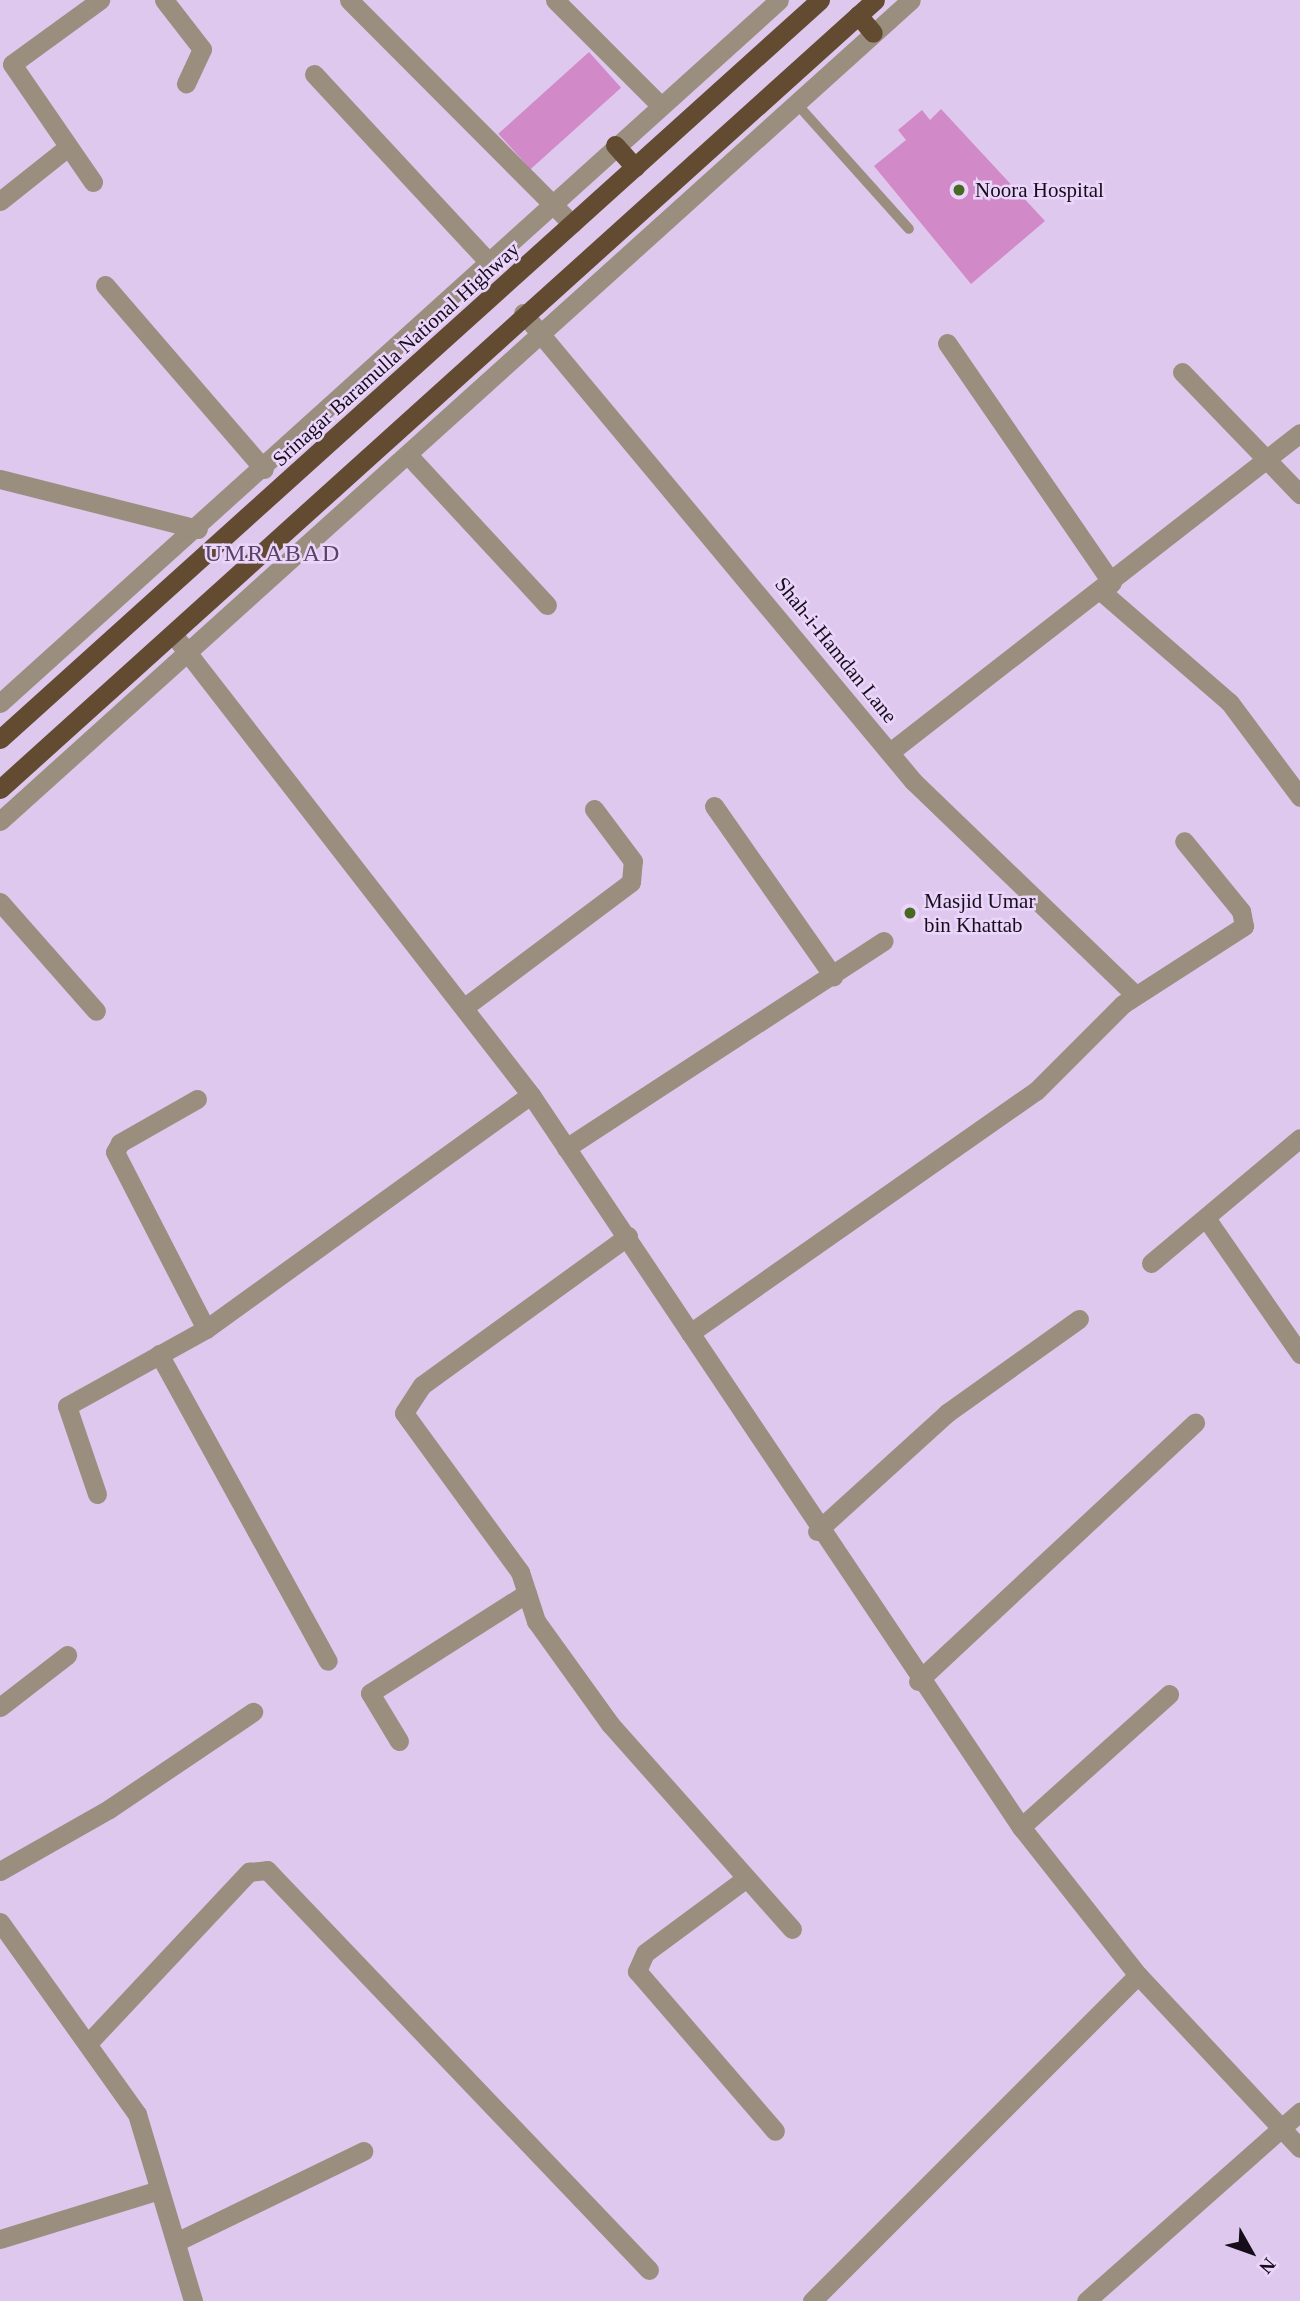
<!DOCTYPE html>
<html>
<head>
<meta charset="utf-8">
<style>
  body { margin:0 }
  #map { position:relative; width:1300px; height:2301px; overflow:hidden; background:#dec8ee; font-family:"Times New Roman",serif }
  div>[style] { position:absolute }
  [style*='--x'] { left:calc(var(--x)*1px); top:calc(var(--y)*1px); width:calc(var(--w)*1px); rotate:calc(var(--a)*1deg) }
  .building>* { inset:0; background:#d189c8; transform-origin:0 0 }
  .service>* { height:10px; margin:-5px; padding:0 5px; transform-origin:5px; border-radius:5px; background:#9a8e7f }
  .minor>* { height:19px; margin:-9.5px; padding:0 9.5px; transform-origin:9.5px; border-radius:9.5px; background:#9a8e7f }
  .tertiary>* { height:19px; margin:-9.5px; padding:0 9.5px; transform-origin:9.5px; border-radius:9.5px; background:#9a8e7f }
  .trunk>* { height:19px; margin:-9.5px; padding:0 9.5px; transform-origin:9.5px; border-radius:9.5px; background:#624b30 }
  .dots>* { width:19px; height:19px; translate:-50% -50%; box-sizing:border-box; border:4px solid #ebd5fb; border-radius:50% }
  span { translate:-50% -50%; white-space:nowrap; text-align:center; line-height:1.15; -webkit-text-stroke:5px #ebd5fb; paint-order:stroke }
  .poi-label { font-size:21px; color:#150e1a }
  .left { translate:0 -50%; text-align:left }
  .street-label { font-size:21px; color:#150e1a }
  .quarter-label { font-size:24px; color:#584565; letter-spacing:2px }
  .north { position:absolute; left:1216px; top:2217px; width:70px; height:70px; -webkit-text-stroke:5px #ebd5fb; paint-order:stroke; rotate:130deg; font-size:19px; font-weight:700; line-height:28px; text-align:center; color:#150e1a }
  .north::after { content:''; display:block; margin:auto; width:24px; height:32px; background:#150e1a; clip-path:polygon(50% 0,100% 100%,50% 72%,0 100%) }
</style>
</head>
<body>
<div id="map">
  <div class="building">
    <div style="left:589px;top:52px;width:48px;height:122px;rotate:48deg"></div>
    <div style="clip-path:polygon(941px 109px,1045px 221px,971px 284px,874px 166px,906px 140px,898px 130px,922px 110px,930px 120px)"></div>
  </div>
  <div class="service">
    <div style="--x:796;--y:103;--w:169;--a:48.1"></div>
  </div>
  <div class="minor">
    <div style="--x:164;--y:0;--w:62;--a:52.2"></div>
    <div style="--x:202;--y:49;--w:38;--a:115"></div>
    <div style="--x:349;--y:0;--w:316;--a:45.1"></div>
    <div style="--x:555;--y:0;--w:148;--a:45"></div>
    <div style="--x:314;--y:74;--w:257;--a:47.1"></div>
    <div style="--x:93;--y:182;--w:143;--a:-124.5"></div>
    <div style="--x:12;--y:64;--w:109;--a:-36"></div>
    <div style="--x:0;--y:201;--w:87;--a:-38.5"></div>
    <div style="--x:105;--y:285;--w:243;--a:49.2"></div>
    <div style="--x:523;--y:313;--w:609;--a:50.19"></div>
    <div style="--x:913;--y:781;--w:308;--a:43.9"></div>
    <div style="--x:947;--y:343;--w:291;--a:55.5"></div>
    <div style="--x:1182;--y:372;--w:170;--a:46"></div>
    <div style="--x:409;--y:456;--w:203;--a:47.2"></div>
    <div style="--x:1102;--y:592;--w:169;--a:40.9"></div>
    <div style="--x:1230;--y:703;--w:117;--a:53.3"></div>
    <div style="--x:173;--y:634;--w:584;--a:52.17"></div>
    <div style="--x:531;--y:1095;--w:881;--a:56.2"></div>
    <div style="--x:1021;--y:1827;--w:189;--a:51.7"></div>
    <div style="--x:1138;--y:1975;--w:237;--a:46.9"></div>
    <div style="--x:0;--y:703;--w:1049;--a:-42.06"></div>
    <div style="--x:890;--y:752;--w:519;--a:-37.88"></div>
    <div style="--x:714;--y:806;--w:208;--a:55"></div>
    <div style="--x:0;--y:821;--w:1226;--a:-42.03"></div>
    <div style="--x:0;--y:902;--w:145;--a:48.6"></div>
    <div style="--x:466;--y:1006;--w:206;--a:-36.9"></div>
    <div style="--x:631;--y:882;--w:21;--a:-85"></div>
    <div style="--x:633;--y:861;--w:65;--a:-126.9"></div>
    <div style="--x:197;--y:1099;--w:89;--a:150.3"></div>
    <div style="--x:120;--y:1143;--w:10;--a:119"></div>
    <div style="--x:115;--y:1152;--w:199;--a:62.8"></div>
    <div style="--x:566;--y:1148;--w:379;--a:-33.1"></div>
    <div style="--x:1208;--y:1221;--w:162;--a:55.3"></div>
    <div style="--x:628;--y:1236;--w:254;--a:144.1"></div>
    <div style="--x:422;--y:1385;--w:33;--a:123"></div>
    <div style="--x:404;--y:1413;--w:197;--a:53.9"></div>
    <div style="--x:520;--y:1572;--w:52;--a:71.9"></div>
    <div style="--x:536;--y:1621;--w:127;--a:54.3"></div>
    <div style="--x:610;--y:1724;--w:274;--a:48.4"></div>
    <div style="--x:1151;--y:1263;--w:194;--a:-40"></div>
    <div style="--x:690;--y:1333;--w:422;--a:-35"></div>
    <div style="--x:1036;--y:1091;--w:123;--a:-45"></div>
    <div style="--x:1123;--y:1004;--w:144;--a:-32.8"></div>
    <div style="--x:1244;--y:926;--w:15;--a:-101"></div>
    <div style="--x:1241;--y:911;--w:90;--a:-129.2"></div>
    <div style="--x:159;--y:1354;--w:350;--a:61.2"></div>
    <div style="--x:97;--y:1494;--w:93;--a:-108.8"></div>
    <div style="--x:67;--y:1406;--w:159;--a:-29"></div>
    <div style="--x:206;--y:1329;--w:400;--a:-35.8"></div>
    <div style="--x:817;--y:1531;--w:176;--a:-42.2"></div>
    <div style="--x:947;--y:1413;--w:162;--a:-35.5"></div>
    <div style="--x:918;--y:1681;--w:379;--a:-43"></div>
    <div style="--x:0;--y:1707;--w:85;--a:-37.8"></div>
    <div style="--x:399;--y:1741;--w:56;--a:-121.1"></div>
    <div style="--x:370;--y:1693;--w:186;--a:-32.5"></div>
    <div style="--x:1021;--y:1827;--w:199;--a:-41.9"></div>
    <div style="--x:0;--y:1871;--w:125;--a:-29.6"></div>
    <div style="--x:109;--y:1809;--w:174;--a:-34"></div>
    <div style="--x:745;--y:1879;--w:124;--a:143.5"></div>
    <div style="--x:645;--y:1953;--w:20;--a:114"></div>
    <div style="--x:637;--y:1971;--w:211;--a:49.2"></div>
    <div style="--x:0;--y:1922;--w:236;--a:54.5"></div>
    <div style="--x:137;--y:2114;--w:195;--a:73.3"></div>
    <div style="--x:91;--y:2040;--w:231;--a:-46.8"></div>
    <div style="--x:249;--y:1872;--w:18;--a:-6"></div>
    <div style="--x:267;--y:1870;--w:553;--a:46.32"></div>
    <div style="--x:0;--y:2239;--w:166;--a:-17.1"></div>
    <div style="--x:178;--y:2241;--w:206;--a:-25.9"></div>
    <div style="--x:812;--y:2301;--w:461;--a:-45"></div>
    <div style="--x:1086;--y:2301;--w:286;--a:-41.5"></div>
  </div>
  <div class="tertiary">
    <div style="--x:0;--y:479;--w:204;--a:14.2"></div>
  </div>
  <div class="trunk">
    <div style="--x:858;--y:15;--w:23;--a:50"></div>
    <div style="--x:615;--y:145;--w:30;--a:48"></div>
    <div style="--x:0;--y:739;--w:1104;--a:-42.03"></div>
    <div style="--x:0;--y:789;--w:1178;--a:-42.04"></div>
  </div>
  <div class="dots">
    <div style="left:959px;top:190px;background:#476921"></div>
    <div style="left:910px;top:913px;background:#476921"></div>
  </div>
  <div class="poi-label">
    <span class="left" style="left:975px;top:190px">Noora Hospital</span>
    <span class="left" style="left:924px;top:913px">Masjid Umar<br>bin Khattab</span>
  </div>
  <div class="street-label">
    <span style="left:396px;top:354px;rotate:-42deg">Srinagar Baramulla National Highway</span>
    <span style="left:836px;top:650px;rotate:51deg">Shah-i-Hamdan Lane</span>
  </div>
  <div class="quarter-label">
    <span style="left:273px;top:554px">UMRABAD</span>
  </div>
  <div class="north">N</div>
</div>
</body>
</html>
